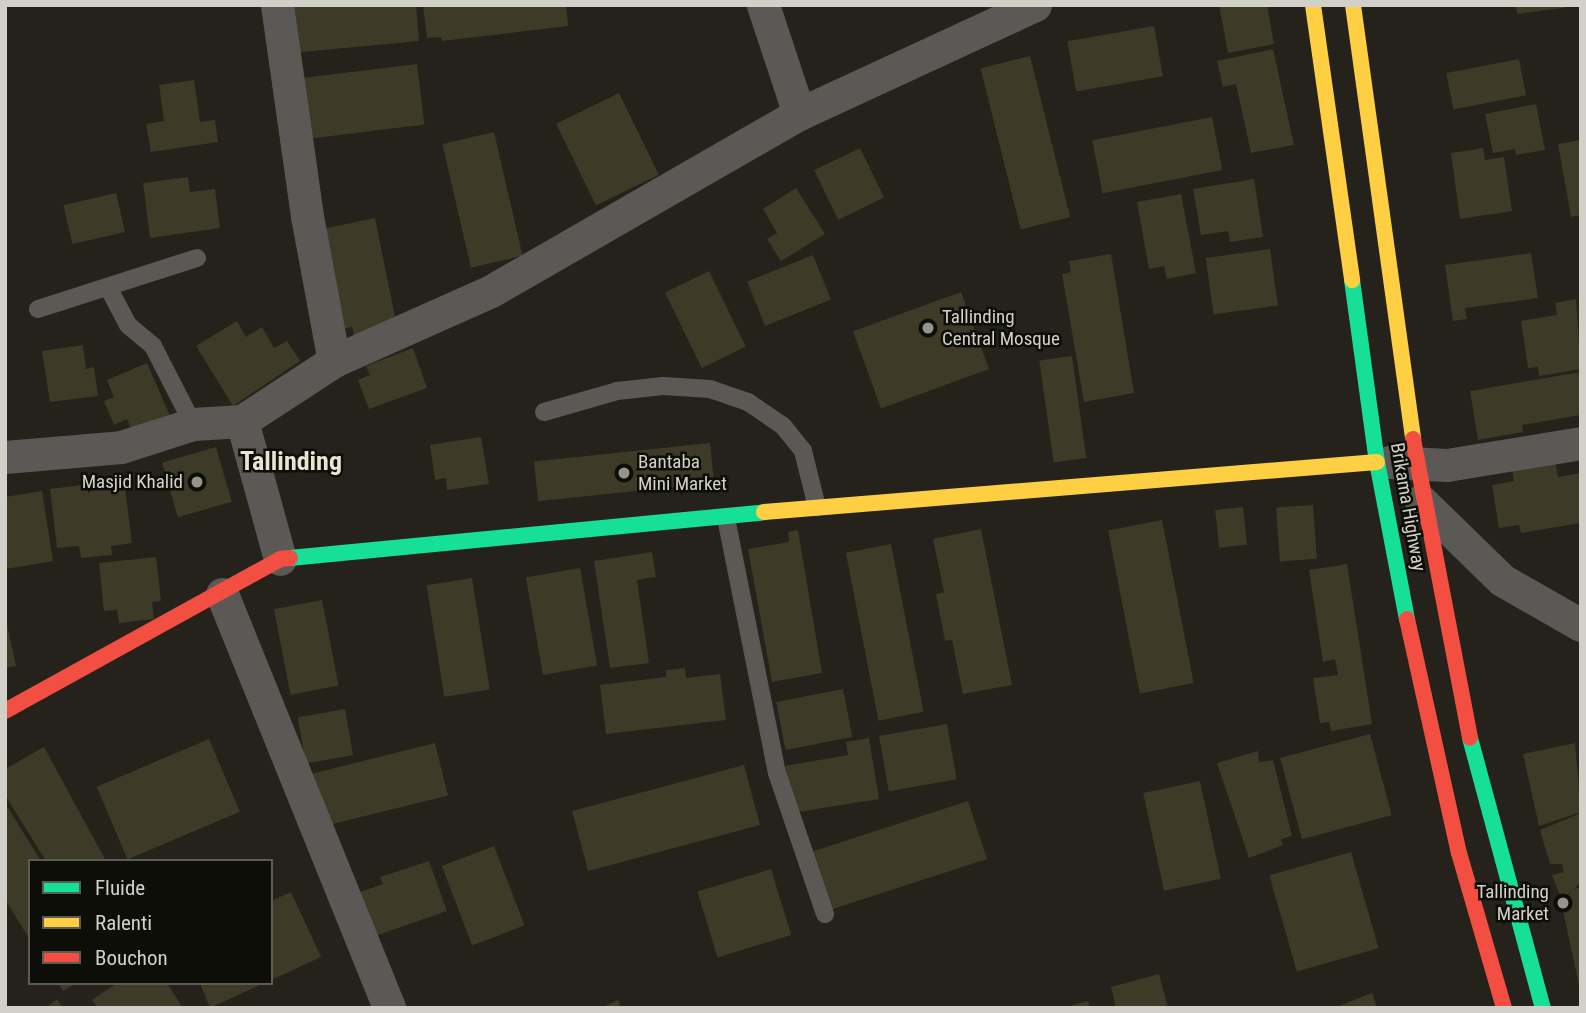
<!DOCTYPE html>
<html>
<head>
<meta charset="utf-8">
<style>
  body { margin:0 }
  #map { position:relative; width:1586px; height:1013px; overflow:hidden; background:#24221a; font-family:"Roboto Condensed",sans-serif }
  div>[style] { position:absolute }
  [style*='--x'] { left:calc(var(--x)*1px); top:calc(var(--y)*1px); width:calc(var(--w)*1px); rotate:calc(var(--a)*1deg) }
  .building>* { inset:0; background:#3d3a27; transform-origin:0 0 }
  .lane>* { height:18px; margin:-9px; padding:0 9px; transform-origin:9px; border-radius:9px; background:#5a5956 }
  .street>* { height:33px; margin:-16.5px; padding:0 16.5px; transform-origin:16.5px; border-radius:16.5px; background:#5a5956 }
  .fast>* { height:16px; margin:-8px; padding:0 8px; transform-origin:8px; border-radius:8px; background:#16e098 }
  .slow>* { height:16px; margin:-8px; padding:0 8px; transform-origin:8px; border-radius:8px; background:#ffcf43 }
  .jam>* { height:16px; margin:-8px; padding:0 8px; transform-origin:8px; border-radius:8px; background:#f24e42 }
  .dots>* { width:19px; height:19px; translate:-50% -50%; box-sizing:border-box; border:4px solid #0e0e08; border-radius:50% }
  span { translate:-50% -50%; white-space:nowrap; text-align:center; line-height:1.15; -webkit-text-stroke:5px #0e0e08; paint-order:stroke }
  .poi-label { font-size:19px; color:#d2d1c9 }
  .left { translate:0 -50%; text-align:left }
  .right { translate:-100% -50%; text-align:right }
  .street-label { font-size:19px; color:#d2d1c9 }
  .district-label { font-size:26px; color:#e7e5d3; font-weight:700 }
  .frame { position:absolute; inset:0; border:7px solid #d2d1c9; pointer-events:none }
  .legend { position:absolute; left:28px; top:859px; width:245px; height:126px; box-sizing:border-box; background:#0e0e08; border:2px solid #5c5c55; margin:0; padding:9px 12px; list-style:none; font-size:21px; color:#d2d1c9 }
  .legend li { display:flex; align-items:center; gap:14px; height:35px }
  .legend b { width:35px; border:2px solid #5c5c55 }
</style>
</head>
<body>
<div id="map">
  <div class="building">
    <div style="clip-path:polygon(287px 5px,416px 5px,419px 41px,292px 53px)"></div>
    <div style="clip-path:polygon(423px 5px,566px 5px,568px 26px,442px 41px,441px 37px,427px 38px)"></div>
    <div style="clip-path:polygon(1219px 5px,1267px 5px,1274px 44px,1228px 53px)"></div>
    <div style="clip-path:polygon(1516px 5px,1564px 5px,1564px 8px,1517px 14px)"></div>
    <div style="left:1154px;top:26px;width:51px;height:88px;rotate:80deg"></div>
    <div style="clip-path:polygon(1273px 49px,1294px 145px,1251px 153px,1236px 84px,1223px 87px,1217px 61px)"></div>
    <div style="left:1030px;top:56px;width:166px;height:51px;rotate:76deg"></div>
    <div style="left:1519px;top:59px;width:37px;height:74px;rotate:79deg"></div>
    <div style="left:417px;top:64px;width:61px;height:128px;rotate:83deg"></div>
    <div style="clip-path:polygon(194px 80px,200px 122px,215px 120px,218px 142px,151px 152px,146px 124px,164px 121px,159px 85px)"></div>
    <div style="left:619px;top:93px;width:91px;height:70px;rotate:64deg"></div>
    <div style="clip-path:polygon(1536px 104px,1545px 150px,1516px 155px,1515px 149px,1493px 153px,1485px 114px)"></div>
    <div style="left:1212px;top:117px;width:54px;height:122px;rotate:79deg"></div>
    <div style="left:494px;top:132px;width:127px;height:53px;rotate:77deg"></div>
    <div style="clip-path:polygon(1581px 140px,1581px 215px,1571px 217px,1558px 144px)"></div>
    <div style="left:860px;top:148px;width:55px;height:51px;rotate:64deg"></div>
    <div style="clip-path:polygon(1483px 148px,1485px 160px,1504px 157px,1512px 211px,1460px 219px,1451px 153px)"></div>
    <div style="clip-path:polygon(188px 177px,190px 192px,215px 189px,220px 228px,150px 238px,143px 183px)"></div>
    <div style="clip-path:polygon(1254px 179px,1263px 237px,1230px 242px,1228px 231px,1201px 235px,1193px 189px)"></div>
    <div style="clip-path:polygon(796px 188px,825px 234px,781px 261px,767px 239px,777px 233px,763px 209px)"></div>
    <div style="left:116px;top:193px;width:40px;height:54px;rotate:77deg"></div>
    <div style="clip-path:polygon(1181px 194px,1196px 273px,1167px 279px,1164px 266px,1149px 269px,1137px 202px)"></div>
    <div style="clip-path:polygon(375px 218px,397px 327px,354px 335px,352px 327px,338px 330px,318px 230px)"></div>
    <div style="left:1270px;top:249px;width:57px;height:65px;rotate:82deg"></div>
    <div style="clip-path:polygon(1531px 253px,1538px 298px,1465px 308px,1467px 319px,1453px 321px,1445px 265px)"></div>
    <div style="clip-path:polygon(1111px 254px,1134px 393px,1084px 402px,1062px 274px,1071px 272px,1069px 261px)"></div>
    <div style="left:813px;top:255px;width:48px;height:71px;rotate:68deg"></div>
    <div style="left:709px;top:271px;width:84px;height:49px;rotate:64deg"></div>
    <div style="left:961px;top:292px;width:82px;height:115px;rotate:70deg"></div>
    <div style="clip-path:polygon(1576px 299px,1581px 369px,1539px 376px,1538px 367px,1528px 368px,1521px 321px,1557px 315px,1555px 303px)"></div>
    <div style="clip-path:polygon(237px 321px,246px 337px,262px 327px,274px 348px,287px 341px,300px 361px,233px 406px,196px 346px)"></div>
    <div style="clip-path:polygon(83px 345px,86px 369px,94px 367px,98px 396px,50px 402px,42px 351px)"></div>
    <div style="clip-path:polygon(413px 348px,427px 388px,369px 409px,358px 380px,370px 375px,366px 366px)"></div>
    <div style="left:1072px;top:356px;width:103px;height:33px;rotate:82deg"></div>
    <div style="clip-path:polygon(147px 363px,170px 416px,132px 432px,127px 419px,114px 425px,104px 401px,114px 397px,107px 380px)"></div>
    <div style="clip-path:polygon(1581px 372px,1581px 415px,1522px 425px,1523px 432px,1478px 440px,1470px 391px)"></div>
    <div style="clip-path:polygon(481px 437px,489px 484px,447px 490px,446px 478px,435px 480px,430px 445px)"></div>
    <div style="left:710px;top:443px;width:40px;height:177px;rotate:84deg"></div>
    <div style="left:216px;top:447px;width:57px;height:56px;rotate:74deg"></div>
    <div style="clip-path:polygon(1555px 462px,1558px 477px,1581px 473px,1581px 523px,1521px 533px,1519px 525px,1499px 528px,1492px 485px,1514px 481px,1512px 470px)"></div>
    <div style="clip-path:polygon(124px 480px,132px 543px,111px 546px,112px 555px,81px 558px,79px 546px,57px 548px,50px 489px)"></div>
    <div style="clip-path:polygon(42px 491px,53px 561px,6px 569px,5px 497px)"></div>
    <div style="left:1313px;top:505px;width:54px;height:37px;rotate:86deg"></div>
    <div style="left:1243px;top:507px;width:38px;height:28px;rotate:84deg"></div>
    <div style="left:1162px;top:520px;width:166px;height:55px;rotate:79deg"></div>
    <div style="clip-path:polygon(981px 529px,1012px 685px,963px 694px,952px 640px,945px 641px,936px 594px,944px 592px,933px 539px)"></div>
    <div style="clip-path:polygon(798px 530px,822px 673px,772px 682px,748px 549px,789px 542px,788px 532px)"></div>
    <div style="left:891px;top:544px;width:171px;height:46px;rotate:79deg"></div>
    <div style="clip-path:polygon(652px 552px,656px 577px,637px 580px,649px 663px,610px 668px,594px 561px)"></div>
    <div style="clip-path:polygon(156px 557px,161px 601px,152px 602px,154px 619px,119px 623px,117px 610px,104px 611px,99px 563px)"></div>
    <div style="clip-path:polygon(1347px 564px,1372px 724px,1331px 731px,1329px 722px,1320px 723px,1313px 678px,1338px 675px,1335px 659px,1323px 662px,1309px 570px)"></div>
    <div style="left:580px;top:568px;width:99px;height:55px;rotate:80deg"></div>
    <div style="left:472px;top:578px;width:113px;height:46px;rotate:81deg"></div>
    <div style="left:322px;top:600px;width:87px;height:49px;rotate:79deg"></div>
    <div style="clip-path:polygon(5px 615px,16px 666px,5px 668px)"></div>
    <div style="clip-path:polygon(685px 668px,686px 678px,720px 674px,726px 720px,606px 734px,600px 685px,666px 677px,666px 670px)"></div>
    <div style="left:843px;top:689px;width:49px;height:68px;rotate:79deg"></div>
    <div style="left:345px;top:709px;width:47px;height:48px;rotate:80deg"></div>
    <div style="left:947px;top:724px;width:56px;height:69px;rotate:80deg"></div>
    <div style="left:1370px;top:734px;width:84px;height:93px;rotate:75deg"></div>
    <div style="clip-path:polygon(869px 738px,879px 799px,792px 813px,785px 766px,848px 755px,846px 742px)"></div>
    <div style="left:209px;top:739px;width:79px;height:122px;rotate:67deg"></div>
    <div style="left:435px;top:743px;width:54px;height:127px;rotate:76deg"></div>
    <div style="clip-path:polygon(1575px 743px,1581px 812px,1539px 826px,1523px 754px)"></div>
    <div style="clip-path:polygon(44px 747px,106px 861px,46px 861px,5px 795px,5px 769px)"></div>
    <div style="clip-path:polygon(1258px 751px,1259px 762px,1273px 760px,1292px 836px,1281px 839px,1283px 845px,1249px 858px,1217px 763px)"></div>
    <div style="left:744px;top:765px;width:62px;height:178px;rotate:75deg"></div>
    <div style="left:1200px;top:781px;width:100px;height:58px;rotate:78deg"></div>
    <div style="left:968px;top:801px;width:61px;height:167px;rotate:72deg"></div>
    <div style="clip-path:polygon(5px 803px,41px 861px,30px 861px,30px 940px,5px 899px)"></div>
    <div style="clip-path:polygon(1581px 813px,1581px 882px,1562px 901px,1552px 875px,1564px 872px,1562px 864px,1550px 864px,1540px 830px)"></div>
    <div style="left:494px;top:846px;width:85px;height:56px;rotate:69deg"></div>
    <div style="left:1351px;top:852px;width:100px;height:85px;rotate:74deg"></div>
    <div style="clip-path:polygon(429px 861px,447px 911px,372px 937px,357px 893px,383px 884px,380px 877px)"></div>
    <div style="left:771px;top:869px;width:69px;height:77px;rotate:73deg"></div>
    <div style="clip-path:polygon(1581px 887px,1581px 990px,1580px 990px,1562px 906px,1573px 889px)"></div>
    <div style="clip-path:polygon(291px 892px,321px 957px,271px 980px,271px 901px)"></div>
    <div style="clip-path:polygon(1159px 974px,1168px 1008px,1116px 1008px,1111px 987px)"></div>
    <div style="clip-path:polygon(58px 983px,76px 983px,63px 991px)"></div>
    <div style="clip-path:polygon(117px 983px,167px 983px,183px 1008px,98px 1008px,92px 1000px)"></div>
    <div style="clip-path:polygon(200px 983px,264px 983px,210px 1008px)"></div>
    <div style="clip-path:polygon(1372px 993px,1377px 1008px,1334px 1008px)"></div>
    <div style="clip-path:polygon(57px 999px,63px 1008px,46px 1008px)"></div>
    <div style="clip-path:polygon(618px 1000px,621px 1008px,601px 1008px)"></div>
    <div style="clip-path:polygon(1088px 1001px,1090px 1008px,1066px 1008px,1066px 1007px)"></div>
  </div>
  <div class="lane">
    <div style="--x:108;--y:287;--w:43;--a:62.2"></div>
    <div style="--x:128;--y:325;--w:33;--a:40"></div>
    <div style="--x:153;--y:346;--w:88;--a:62.9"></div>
    <div style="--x:38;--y:309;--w:167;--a:-17.8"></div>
    <div style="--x:544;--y:412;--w:76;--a:-16"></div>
    <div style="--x:617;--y:391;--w:46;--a:-6.2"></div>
    <div style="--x:663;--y:386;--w:47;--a:3.7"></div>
    <div style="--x:710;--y:389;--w:40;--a:18.9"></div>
    <div style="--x:748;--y:402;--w:42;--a:34.4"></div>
    <div style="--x:783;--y:426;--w:32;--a:51"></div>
    <div style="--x:803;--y:451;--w:58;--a:76"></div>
    <div style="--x:726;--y:518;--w:260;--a:78.7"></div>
    <div style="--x:777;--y:773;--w:149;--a:71.2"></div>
  </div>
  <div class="street">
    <div style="--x:277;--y:5;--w:213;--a:81.9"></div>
    <div style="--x:307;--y:216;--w:147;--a:79.5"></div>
    <div style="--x:763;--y:5;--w:115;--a:71.7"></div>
    <div style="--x:242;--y:421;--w:143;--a:74.6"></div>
    <div style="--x:5;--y:457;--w:116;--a:-4.9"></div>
    <div style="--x:121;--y:447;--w:76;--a:-17.7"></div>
    <div style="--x:193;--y:424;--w:49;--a:-3.5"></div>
    <div style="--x:242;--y:421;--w:110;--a:-33.1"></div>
    <div style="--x:334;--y:361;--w:172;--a:-24"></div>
    <div style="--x:491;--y:291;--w:355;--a:-29.9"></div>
    <div style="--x:799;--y:114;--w:260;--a:-24.8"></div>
    <div style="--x:1389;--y:462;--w:58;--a:3"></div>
    <div style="--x:1447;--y:465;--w:136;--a:-9.3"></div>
    <div style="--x:1421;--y:501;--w:113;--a:44.3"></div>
    <div style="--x:1502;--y:580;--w:91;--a:29.7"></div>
    <div style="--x:222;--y:594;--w:446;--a:68"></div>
  </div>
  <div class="fast">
    <div style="--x:1352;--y:280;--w:184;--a:82.2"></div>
    <div style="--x:1377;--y:462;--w:160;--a:79.2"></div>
    <div style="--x:290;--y:558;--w:476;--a:-5.5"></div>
    <div style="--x:1470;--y:738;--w:280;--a:74.9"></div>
  </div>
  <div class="slow">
    <div style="--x:1313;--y:5;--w:278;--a:81.9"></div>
    <div style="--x:1353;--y:5;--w:438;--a:82.1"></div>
    <div style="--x:764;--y:512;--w:615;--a:-4.66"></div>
  </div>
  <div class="jam">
    <div style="--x:1413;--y:439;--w:304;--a:79.2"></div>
    <div style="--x:1407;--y:619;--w:240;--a:77.5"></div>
    <div style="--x:1459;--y:853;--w:161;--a:73.8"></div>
    <div style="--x:5;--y:711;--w:314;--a:-28.9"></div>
    <div style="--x:280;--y:559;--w:10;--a:-6"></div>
  </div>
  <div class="dots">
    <div style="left:928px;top:328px;background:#95948c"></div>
    <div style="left:624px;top:473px;background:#95948c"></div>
    <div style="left:197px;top:482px;background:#95948c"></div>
    <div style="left:1563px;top:903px;background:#95948c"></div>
  </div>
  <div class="poi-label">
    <span class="left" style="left:942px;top:328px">Tallinding<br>Central Mosque</span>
    <span class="left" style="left:638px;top:473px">Bantaba<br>Mini Market</span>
    <span class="right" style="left:183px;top:482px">Masjid Khalid</span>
    <span class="right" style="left:1549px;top:903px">Tallinding<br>Market</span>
  </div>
  <div class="street-label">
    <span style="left:1408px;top:507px;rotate:80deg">Brikama Highway</span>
  </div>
  <div class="district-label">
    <span style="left:291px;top:462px">Tallinding</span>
  </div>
  <div class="frame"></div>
  <ul class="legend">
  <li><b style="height:9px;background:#16e098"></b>Fluide</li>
  <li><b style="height:9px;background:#ffcf43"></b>Ralenti</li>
  <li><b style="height:9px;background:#f24e42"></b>Bouchon</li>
  </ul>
</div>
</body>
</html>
